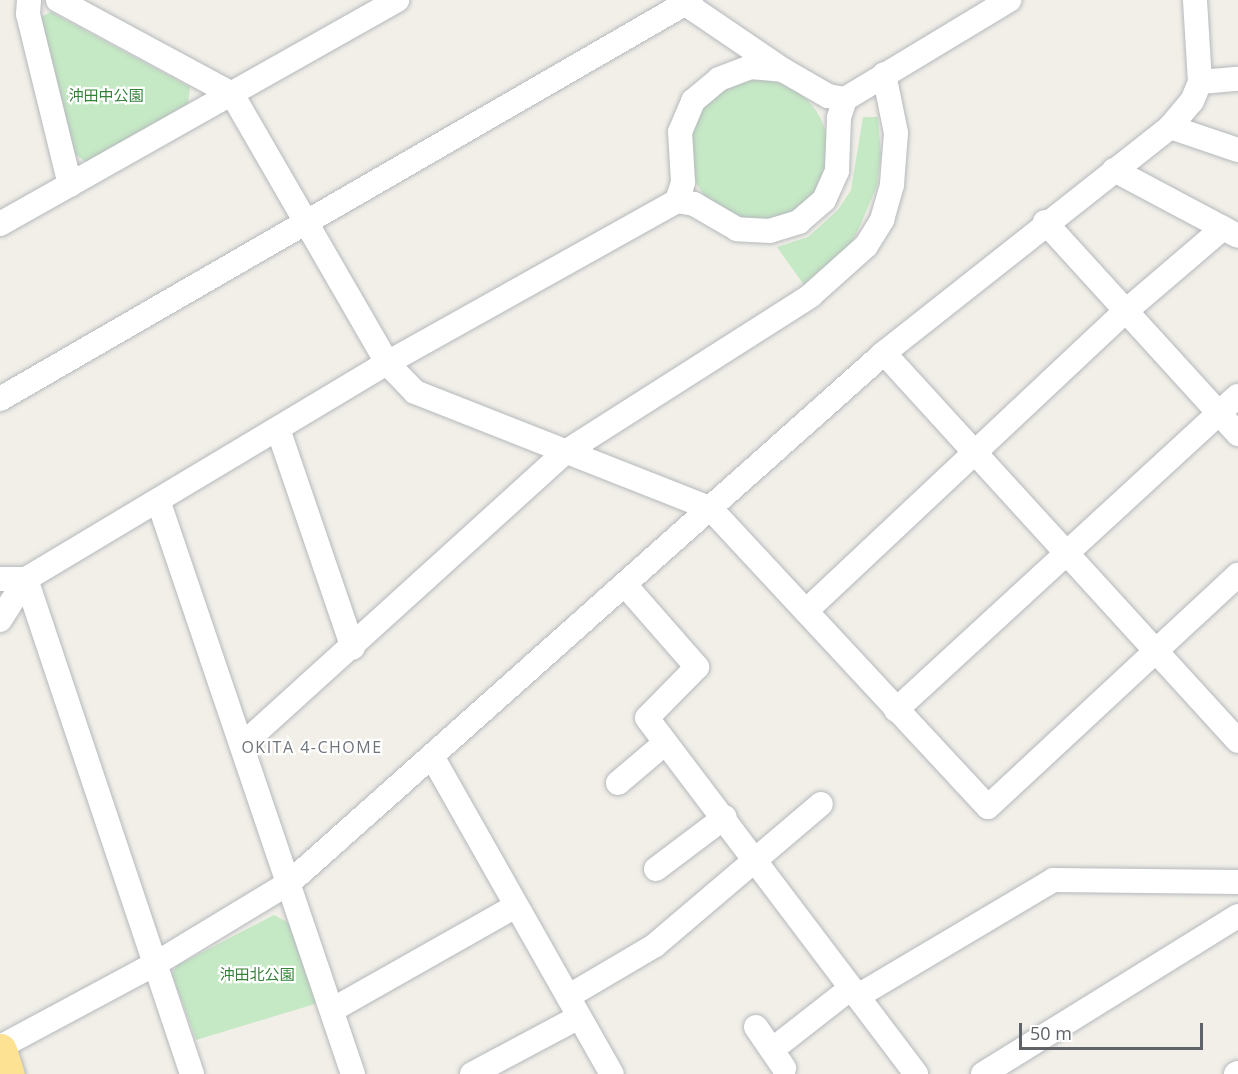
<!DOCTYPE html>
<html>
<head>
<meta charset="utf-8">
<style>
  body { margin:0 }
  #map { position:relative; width:1238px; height:1074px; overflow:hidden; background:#f1efe8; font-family:"Open Sans","Noto Sans JP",sans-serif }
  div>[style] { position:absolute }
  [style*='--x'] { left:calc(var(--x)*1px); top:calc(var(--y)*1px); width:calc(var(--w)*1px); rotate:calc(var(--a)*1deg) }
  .green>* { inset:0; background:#c5e8c5 }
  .round { border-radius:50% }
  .roads { filter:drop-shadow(0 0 2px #b5b8bc) drop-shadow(0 0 2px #b5b8bc) }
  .minor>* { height:24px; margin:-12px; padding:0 12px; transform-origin:12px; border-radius:12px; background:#fff }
  .highway>* { height:33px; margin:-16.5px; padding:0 16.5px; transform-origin:16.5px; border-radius:16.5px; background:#fde293 }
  span { translate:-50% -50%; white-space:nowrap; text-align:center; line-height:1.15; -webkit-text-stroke:4.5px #fff; paint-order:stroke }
  .park-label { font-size:15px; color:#348238 }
  .neighbourhood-label { font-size:16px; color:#70757a; letter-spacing:1.5px }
  .scale { position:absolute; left:1019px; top:1023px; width:184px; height:27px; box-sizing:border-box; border:3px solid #5f6368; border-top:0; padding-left:8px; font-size:18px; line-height:21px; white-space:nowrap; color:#5f6368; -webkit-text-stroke:4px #fff; paint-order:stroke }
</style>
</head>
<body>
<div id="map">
  <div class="green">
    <div style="clip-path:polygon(51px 12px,190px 87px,188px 104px,86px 162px,72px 152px,37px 19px)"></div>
    <div class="round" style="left:688px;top:80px;width:140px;height:140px"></div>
    <div style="clip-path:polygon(863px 117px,878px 117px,881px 154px,877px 186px,856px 235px,840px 258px,804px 285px,777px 247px,808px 237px,838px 210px,851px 190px)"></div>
    <div style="clip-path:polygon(274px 915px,289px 923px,318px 1003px,196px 1040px,172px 974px,176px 966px)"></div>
  </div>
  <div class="roads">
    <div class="minor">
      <div style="--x:29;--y:0;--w:14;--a:94"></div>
      <div style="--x:28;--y:14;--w:176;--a:76.2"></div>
      <div style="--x:58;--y:0;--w:198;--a:28.4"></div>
      <div style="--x:232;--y:94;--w:310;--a:60"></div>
      <div style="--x:387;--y:363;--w:40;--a:46"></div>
      <div style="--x:415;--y:392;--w:317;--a:21.5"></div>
      <div style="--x:710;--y:508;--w:408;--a:47.1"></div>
      <div style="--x:988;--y:807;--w:341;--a:-42.9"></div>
      <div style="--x:680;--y:0;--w:125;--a:34.2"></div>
      <div style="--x:750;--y:67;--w:33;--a:5"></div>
      <div style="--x:783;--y:70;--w:52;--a:30"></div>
      <div style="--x:828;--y:96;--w:17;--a:10"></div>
      <div style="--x:845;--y:99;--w:20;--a:108"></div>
      <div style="--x:839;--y:118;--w:53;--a:92.2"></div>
      <div style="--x:837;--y:171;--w:32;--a:114"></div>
      <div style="--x:824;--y:200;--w:33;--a:139"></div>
      <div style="--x:799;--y:222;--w:30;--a:163"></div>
      <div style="--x:770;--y:231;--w:33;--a:-177"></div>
      <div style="--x:737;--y:229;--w:50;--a:-149.8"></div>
      <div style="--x:694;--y:204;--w:17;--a:-170"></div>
      <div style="--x:677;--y:201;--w:20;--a:-72"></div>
      <div style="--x:683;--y:182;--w:50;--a:-93.4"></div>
      <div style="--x:680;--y:132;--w:34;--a:-67"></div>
      <div style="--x:693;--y:101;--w:34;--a:-40"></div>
      <div style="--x:719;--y:79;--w:33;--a:-21"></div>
      <div style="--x:1200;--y:82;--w:38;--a:-5"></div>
      <div style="--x:845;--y:99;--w:192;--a:-31.1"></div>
      <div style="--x:1170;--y:127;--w:72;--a:18.7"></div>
      <div style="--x:1114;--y:170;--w:140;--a:28"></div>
      <div style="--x:1045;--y:222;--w:287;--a:47.7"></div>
      <div style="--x:0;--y:224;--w:456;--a:-29.4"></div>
      <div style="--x:884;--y:353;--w:525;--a:47.62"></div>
      <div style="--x:0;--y:399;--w:798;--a:-30"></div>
      <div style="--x:278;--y:429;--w:231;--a:71.1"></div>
      <div style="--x:158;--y:500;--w:606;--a:71.24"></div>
      <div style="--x:0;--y:579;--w:26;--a:0"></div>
      <div style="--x:26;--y:579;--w:421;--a:-30.9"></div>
      <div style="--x:387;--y:363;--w:332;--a:-29.2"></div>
      <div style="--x:26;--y:579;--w:522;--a:71.46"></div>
      <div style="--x:626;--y:586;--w:108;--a:48.8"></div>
      <div style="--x:697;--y:667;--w:71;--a:134.4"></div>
      <div style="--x:647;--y:718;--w:446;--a:52.9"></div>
      <div style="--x:806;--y:611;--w:440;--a:-43.2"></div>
      <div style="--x:1127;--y:310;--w:126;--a:-40.5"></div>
      <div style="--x:0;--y:620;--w:49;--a:-57.6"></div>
      <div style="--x:896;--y:710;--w:464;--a:-42.6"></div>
      <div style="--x:242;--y:745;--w:435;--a:-42.2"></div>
      <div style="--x:564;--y:453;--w:292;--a:-32.5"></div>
      <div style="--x:810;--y:296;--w:75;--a:-41.8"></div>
      <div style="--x:866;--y:246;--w:31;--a:-58"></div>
      <div style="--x:882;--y:220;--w:37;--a:-74"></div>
      <div style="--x:892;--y:184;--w:51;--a:-85.5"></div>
      <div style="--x:896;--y:133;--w:60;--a:-101.5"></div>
      <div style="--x:433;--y:758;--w:363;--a:60.5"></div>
      <div style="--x:618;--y:783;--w:62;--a:-40.4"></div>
      <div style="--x:656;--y:869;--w:86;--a:-37"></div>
      <div style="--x:569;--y:996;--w:99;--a:-30.5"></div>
      <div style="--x:654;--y:946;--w:219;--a:-40.4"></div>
      <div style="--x:858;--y:996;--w:227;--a:-30.7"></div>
      <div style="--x:1053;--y:880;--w:185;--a:0.6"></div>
      <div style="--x:332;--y:1010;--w:211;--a:-29.5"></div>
      <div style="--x:756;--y:1027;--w:50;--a:55.7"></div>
      <div style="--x:0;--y:1047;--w:176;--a:-28.2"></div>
      <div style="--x:155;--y:964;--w:157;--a:-31.2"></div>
      <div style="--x:289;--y:883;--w:797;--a:-41.69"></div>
      <div style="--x:884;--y:353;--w:365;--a:-38.3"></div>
      <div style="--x:1170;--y:127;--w:34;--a:-50"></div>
      <div style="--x:1192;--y:101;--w:21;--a:-67"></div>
      <div style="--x:1200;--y:82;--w:82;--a:-93.5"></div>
      <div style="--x:773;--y:1049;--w:99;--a:-38"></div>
      <div style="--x:472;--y:1074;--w:121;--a:-28"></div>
      <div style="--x:983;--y:1074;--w:300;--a:-31.8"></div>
      <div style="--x:1236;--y:1074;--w:2;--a:-27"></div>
    </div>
    <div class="highway">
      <div style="--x:0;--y:1050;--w:25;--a:72"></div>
    </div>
  </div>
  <div class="park-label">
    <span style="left:106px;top:96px">沖田中公園</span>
    <span style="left:257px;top:975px">沖田北公園</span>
  </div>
  <div class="neighbourhood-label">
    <span style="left:312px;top:747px">OKITA 4-CHOME</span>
  </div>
  <div class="scale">50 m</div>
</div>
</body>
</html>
